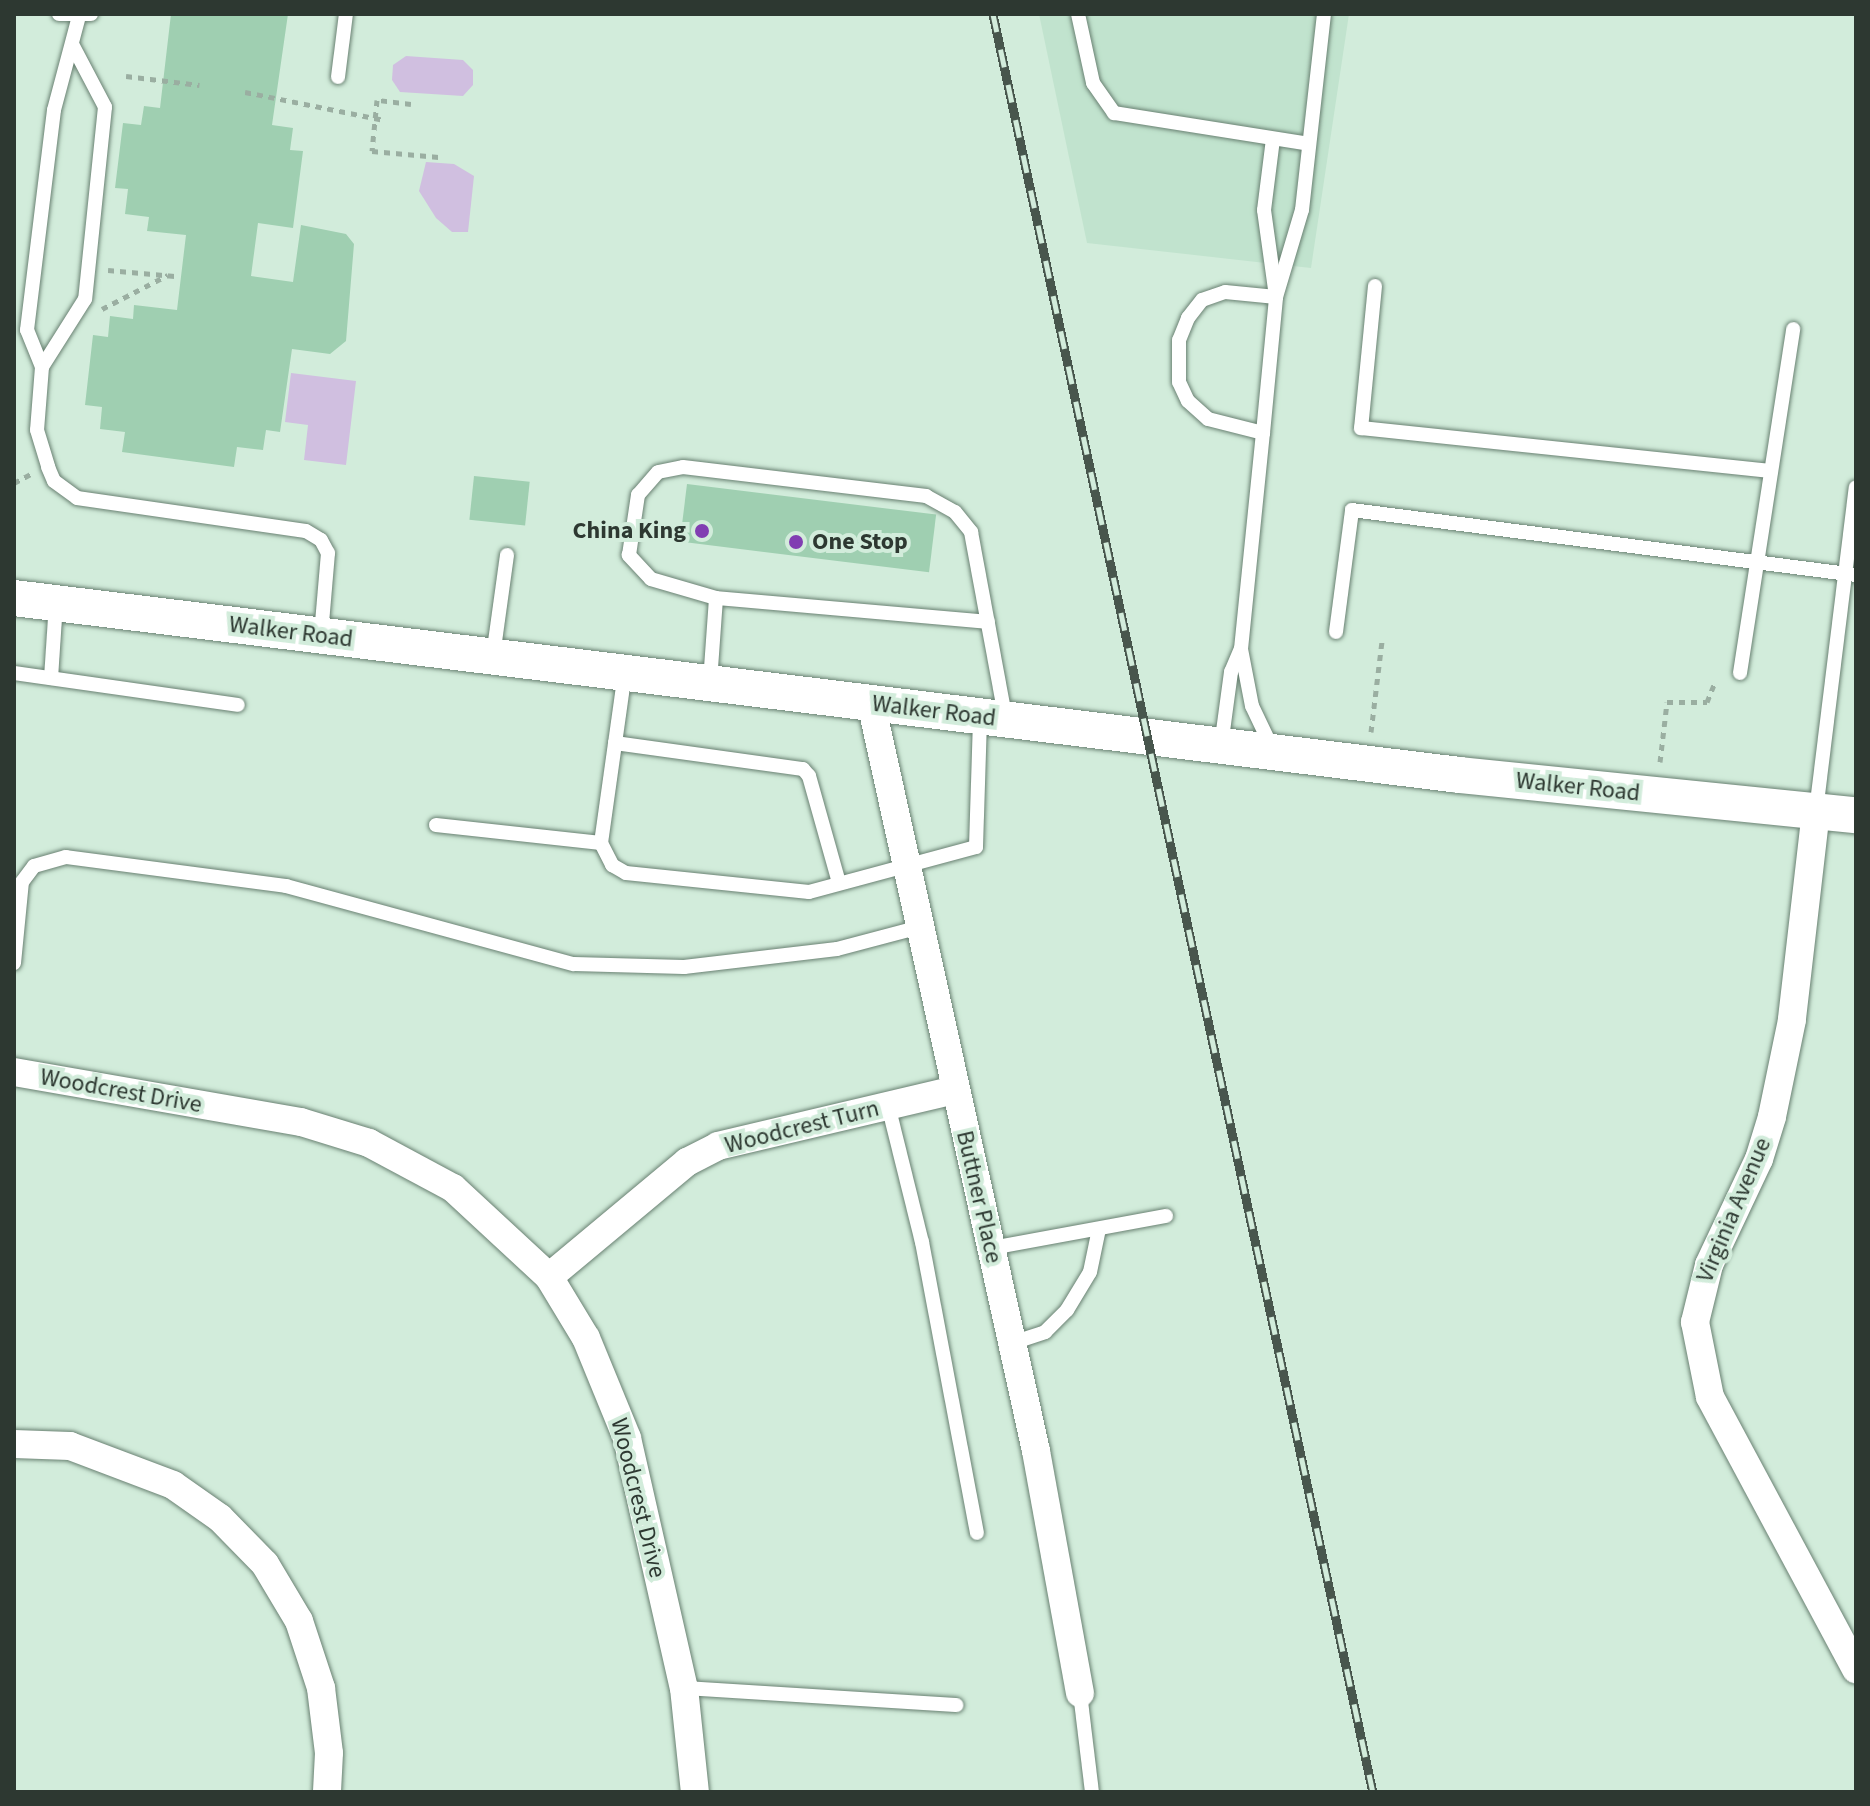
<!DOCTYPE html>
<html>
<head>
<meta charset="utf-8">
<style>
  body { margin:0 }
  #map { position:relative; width:1870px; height:1806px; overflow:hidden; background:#d2ecdb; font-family:"Source Sans 3",sans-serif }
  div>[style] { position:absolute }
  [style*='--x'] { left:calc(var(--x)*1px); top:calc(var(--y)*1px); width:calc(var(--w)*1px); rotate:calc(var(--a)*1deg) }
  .built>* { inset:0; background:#c1e3ce }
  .green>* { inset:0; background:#d0bfe0 }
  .building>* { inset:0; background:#9fcfb1; transform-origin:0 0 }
  .path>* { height:5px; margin-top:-2.5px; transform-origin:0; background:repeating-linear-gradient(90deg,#9aaea1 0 6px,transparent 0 12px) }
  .roads { filter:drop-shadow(0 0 2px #698172) drop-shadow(0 0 2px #698172) }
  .service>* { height:14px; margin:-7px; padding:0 7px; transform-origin:7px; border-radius:7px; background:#fff }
  .minor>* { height:28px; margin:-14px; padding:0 14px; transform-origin:14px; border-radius:14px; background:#fff }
  .tertiary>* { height:36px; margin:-18px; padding:0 18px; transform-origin:18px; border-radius:18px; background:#fff }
  .rail>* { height:9px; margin-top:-4.5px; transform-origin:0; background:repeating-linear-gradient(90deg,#d2ecdb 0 18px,#48564d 0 36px); box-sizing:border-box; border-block:2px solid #48564d }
  .dots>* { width:22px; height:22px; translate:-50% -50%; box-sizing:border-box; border:4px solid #d2ecdb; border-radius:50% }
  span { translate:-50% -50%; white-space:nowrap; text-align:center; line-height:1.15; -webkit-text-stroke:8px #d2ecdb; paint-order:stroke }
  .poi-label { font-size:24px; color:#2d3831; font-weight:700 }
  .right { translate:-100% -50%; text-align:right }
  .left { translate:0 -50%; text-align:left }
  .street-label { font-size:24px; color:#2d3831 }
  .frame { position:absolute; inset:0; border:16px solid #2d3831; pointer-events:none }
</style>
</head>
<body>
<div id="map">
  <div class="built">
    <div style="clip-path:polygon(1039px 14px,1349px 14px,1311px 268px,1087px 243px)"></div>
  </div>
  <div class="green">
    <div style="clip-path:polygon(406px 56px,463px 60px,473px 70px,473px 85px,463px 96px,400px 92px,392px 80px,393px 65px)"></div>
    <div style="clip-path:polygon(426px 162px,454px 164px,474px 176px,468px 232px,452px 232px,436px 218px,419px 191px)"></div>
    <div style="clip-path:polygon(291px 373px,356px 381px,346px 465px,304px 460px,308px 425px,285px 422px)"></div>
  </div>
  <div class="building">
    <div style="clip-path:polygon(171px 14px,288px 14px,272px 125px,293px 128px,290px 150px,303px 151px,293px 228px,258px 223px,251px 276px,293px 282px,301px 225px,346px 234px,354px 244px,346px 341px,330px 354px,292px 349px,280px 432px,266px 430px,263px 450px,237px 447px,234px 467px,122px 452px,125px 432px,100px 429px,102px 407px,85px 405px,93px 335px,108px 337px,110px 316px,133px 319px,134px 305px,177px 310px,186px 235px,147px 231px,149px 217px,125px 214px,128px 189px,115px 188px,123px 123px,141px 125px,144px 106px,160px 108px)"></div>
    <div style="left:474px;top:476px;width:56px;height:44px;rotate:6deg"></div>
    <div style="left:687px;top:484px;width:251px;height:58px;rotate:7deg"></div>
  </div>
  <div class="path">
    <div style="--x:126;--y:76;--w:74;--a:7"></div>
    <div style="--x:245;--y:92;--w:142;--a:11.4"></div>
    <div style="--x:411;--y:104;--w:34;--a:-173"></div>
    <div style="--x:377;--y:100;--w:51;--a:95.6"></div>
    <div style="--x:372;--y:151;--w:67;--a:5.1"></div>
    <div style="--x:108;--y:270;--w:67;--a:5.1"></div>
    <div style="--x:102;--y:309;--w:74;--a:-27.3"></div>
    <div style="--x:14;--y:483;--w:19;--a:-28"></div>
    <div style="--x:1371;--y:732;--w:92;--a:-83.1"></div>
    <div style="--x:1660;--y:762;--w:60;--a:-83.3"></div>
    <div style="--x:1667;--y:702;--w:40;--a:0"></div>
    <div style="--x:1707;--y:702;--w:22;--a:-68"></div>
  </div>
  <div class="roads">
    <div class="service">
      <div style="--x:59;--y:14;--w:32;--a:0"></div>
      <div style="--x:1078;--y:14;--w:71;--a:77.7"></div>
      <div style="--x:1093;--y:83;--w:37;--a:55"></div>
      <div style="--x:1114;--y:113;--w:197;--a:9"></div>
      <div style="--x:73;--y:46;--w:69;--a:62.3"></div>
      <div style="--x:105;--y:107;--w:193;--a:95.9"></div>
      <div style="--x:85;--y:299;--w:80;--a:122.3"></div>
      <div style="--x:42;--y:367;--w:63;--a:94.5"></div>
      <div style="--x:37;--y:430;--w:39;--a:73"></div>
      <div style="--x:48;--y:467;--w:15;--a:67"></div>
      <div style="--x:54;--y:481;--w:29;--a:36"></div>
      <div style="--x:77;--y:498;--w:231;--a:8.2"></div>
      <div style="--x:306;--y:531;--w:17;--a:31"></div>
      <div style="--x:321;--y:540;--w:15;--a:62"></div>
      <div style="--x:328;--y:553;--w:82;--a:94.9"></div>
      <div style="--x:338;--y:77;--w:64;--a:-82.8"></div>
      <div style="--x:1273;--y:139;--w:72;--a:97.2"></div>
      <div style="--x:1264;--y:210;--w:88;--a:82.1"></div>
      <div style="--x:1276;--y:297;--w:91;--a:-73.4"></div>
      <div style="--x:1302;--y:210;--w:197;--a:-83.6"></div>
      <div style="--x:1375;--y:286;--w:143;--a:95.6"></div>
      <div style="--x:1361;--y:428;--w:412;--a:6"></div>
      <div style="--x:42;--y:367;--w:40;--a:-112"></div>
      <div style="--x:27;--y:330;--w:222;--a:-83"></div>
      <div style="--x:54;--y:110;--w:97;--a:-75.1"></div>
      <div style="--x:716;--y:598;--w:273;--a:5"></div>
      <div style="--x:1336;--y:632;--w:123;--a:-82.5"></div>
      <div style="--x:1352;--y:510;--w:508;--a:7.35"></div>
      <div style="--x:1241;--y:649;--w:58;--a:79.1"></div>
      <div style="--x:1252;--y:706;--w:49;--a:64.5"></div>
      <div style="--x:493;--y:656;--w:102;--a:-82.1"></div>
      <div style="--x:14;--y:673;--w:226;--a:8.1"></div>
      <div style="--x:1740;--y:673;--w:348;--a:-81.2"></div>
      <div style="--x:51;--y:678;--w:75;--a:-86.2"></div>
      <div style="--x:710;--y:682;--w:84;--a:-85.9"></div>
      <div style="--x:716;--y:598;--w:68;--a:-163.7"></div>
      <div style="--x:651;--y:579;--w:33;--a:-133"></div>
      <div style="--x:629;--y:555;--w:61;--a:-81.5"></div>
      <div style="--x:638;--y:495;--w:30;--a:-49"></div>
      <div style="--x:658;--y:472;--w:25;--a:-11"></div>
      <div style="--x:683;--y:467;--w:245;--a:6.8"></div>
      <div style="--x:926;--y:496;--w:33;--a:29"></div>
      <div style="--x:955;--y:512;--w:26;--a:51"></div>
      <div style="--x:971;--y:532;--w:191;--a:79.5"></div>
      <div style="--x:615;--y:743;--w:190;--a:7.9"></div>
      <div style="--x:803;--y:769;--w:9;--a:49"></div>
      <div style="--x:809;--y:776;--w:111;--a:74.3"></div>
      <div style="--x:1221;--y:746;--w:75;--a:-82.3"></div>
      <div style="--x:1231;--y:672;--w:25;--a:-67"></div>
      <div style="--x:1241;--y:649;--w:217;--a:-84.2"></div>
      <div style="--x:1263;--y:433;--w:137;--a:-84.5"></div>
      <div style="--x:1276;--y:297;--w:51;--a:-174.4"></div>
      <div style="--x:1225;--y:292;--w:24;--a:161"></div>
      <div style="--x:1202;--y:300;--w:23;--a:128"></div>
      <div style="--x:1188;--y:318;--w:24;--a:112"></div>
      <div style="--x:1179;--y:340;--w:42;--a:90"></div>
      <div style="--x:1179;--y:382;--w:21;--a:65"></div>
      <div style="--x:1188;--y:401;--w:27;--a:42"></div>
      <div style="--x:1208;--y:419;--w:57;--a:14.3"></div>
      <div style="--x:1816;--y:811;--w:326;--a:-83"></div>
      <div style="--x:436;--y:825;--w:166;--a:6.2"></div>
      <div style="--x:601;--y:843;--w:25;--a:63"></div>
      <div style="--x:612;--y:865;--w:16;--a:30"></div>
      <div style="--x:626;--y:873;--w:184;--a:5.9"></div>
      <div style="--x:809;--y:892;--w:173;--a:-15.1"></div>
      <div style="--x:976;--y:847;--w:130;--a:-88.2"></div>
      <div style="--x:601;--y:843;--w:172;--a:-82"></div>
      <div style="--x:14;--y:963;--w:81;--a:-84.4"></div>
      <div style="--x:22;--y:882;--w:20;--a:-53"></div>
      <div style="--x:34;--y:866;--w:33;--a:-16"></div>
      <div style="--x:66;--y:857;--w:222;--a:7.5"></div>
      <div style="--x:286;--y:886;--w:298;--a:15.2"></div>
      <div style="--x:574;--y:964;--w:110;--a:1.6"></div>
      <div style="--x:684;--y:967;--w:154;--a:-6.7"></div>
      <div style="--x:837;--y:949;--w:86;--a:-14.8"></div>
      <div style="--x:888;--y:1105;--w:141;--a:76.1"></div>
      <div style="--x:922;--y:1242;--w:296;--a:79.3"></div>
      <div style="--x:991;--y:1248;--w:178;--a:-10.4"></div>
      <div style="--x:1012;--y:1343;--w:35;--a:-18"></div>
      <div style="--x:1045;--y:1332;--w:31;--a:-45"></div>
      <div style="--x:1067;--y:1310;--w:44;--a:-58.8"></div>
      <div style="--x:1090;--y:1272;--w:44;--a:-78.2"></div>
      <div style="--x:684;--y:1688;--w:273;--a:3.6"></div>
      <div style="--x:1080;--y:1693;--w:100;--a:83.1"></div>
    </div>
    <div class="minor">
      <div style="--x:871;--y:703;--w:766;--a:77.56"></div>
      <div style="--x:1036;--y:1451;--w:246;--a:79.7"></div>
      <div style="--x:1816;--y:811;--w:210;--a:96.6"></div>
      <div style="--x:1792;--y:1020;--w:99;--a:101.7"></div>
      <div style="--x:1772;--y:1117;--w:44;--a:107.2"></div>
      <div style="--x:1759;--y:1159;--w:117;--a:115.3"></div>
      <div style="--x:1709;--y:1265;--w:59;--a:103.8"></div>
      <div style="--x:1695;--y:1322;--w:76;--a:78.7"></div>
      <div style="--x:1710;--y:1397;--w:309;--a:61.8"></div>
      <div style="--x:14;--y:1072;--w:291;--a:9.9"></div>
      <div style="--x:301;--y:1122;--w:71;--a:17.2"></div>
      <div style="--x:369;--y:1143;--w:95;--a:28.2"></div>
      <div style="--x:453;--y:1188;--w:131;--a:42.8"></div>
      <div style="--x:549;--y:1277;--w:71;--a:58.8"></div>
      <div style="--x:586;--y:1338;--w:108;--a:67.7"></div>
      <div style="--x:627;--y:1438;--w:256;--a:77.2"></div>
      <div style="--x:684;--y:1688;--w:105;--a:84"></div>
      <div style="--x:549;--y:1277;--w:180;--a:-39.8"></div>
      <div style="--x:687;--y:1162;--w:35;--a:-27"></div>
      <div style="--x:718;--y:1146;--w:244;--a:-13.3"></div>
      <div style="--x:14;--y:1444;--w:56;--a:2"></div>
      <div style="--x:70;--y:1446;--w:110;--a:20.7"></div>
      <div style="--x:173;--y:1485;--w:57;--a:35.1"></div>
      <div style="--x:220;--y:1518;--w:64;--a:45.6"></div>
      <div style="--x:265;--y:1564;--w:66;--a:59.2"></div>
      <div style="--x:299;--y:1621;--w:71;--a:71.8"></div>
      <div style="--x:321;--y:1688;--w:65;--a:83"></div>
      <div style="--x:329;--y:1753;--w:39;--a:93"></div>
    </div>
    <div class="tertiary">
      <div style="--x:14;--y:598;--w:1456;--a:6.98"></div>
      <div style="--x:1459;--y:775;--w:399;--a:5.8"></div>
    </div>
  </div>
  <div class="rail">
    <div style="--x:993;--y:14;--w:1818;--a:77.94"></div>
  </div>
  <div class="dots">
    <div style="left:702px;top:531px;background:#813eb2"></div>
    <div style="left:796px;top:542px;background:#813eb2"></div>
  </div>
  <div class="poi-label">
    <span class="right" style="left:686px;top:531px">China King</span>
    <span class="left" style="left:812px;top:542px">One Stop</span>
  </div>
  <div class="street-label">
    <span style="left:291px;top:632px;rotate:7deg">Walker Road</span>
    <span style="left:934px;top:711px;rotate:7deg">Walker Road</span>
    <span style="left:1578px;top:787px;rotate:6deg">Walker Road</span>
    <span style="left:121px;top:1091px;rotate:10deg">Woodcrest Drive</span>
    <span style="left:802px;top:1127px;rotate:-14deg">Woodcrest Turn</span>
    <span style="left:979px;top:1197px;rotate:77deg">Buttner Place</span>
    <span style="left:1734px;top:1210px;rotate:-67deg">Virginia Avenue</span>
    <span style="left:638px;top:1498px;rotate:76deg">Woodcrest Drive</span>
  </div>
  <div class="frame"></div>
</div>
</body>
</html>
